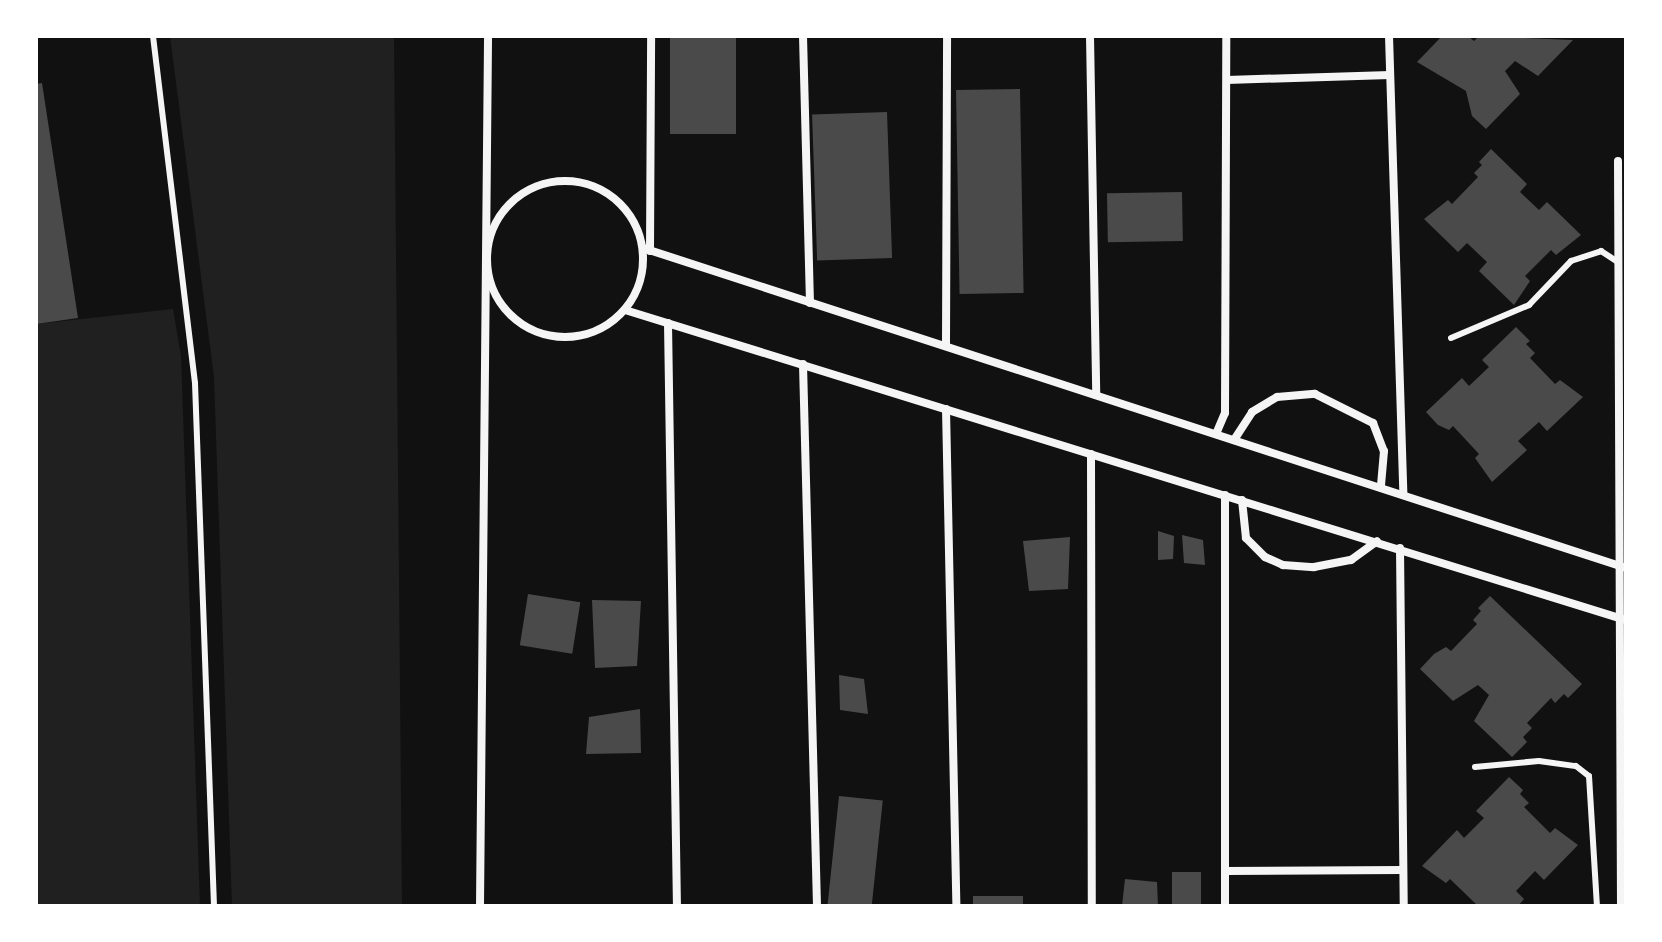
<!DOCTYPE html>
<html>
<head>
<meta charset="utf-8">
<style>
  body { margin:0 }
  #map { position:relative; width:1662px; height:942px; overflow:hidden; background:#111; font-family:"IBM Plex Sans",sans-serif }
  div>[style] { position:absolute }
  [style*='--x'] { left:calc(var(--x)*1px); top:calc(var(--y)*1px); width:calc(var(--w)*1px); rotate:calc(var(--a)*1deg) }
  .green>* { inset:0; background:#202020 }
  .building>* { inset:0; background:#4a4a4a; transform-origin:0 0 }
  .service>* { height:6px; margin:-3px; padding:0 3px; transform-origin:3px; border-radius:3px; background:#f5f5f5 }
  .minor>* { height:8px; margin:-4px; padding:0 4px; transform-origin:4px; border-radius:4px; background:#f5f5f5 }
  .minor>.ring { margin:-4px; padding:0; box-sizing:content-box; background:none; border:8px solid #f5f5f5; border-radius:50% }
  span { translate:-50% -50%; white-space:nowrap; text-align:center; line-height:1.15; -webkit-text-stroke:6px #fff; paint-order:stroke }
  .frame { position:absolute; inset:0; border:38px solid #fff; pointer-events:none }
</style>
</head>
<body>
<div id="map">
  <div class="green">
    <div style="clip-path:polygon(170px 36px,394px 36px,402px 906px,232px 906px,214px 377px)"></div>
    <div style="clip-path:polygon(173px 309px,181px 356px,200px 906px,36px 906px,36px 324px)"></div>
  </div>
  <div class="building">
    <div style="left:670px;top:36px;width:66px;height:98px"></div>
    <div style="clip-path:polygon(1442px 36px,1468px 36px,1474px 41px,1479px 36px,1573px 40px,1538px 76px,1515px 61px,1505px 71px,1520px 94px,1486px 129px,1472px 116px,1466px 91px,1417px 62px)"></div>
    <div style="clip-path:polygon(42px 83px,78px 318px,36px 324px,36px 84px)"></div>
    <div style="left:1020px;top:89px;width:204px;height:64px;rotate:89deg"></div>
    <div style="left:887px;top:112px;width:146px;height:75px;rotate:88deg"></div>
    <div style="clip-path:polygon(1491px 149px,1527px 184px,1520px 192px,1539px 210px,1547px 202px,1581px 235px,1556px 255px,1551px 250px,1525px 276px,1530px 281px,1514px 305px,1479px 271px,1487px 262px,1467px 243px,1458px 252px,1424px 219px,1448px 200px,1452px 204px,1478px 177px,1474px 173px,1482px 165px,1479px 162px)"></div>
    <div style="left:1182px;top:192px;width:49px;height:75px;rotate:89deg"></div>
    <div style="clip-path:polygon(1516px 327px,1530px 341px,1526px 344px,1535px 353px,1530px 358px,1555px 384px,1560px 380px,1583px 397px,1547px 431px,1539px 422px,1518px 441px,1527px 450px,1492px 482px,1475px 458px,1479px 454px,1453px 426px,1449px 430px,1438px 425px,1426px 412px,1462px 378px,1469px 386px,1489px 367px,1482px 360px)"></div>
    <div style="clip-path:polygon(1158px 531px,1174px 536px,1173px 559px,1158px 560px)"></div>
    <div style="clip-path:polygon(1182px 535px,1203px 540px,1205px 565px,1184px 563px)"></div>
    <div style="clip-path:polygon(1070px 537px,1068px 589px,1029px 591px,1023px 541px)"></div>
    <div style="left:528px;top:594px;width:53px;height:52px;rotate:9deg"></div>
    <div style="clip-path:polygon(1490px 596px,1582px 684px,1568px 698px,1564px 694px,1555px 703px,1551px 698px,1527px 723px,1532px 728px,1523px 737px,1527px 742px,1512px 757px,1474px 721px,1489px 695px,1478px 685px,1453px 701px,1420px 669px,1434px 654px,1446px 647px,1451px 651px,1477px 624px,1473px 620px,1481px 611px,1478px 608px)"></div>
    <div style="clip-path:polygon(592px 600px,641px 601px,637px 666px,595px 668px)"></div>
    <div style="clip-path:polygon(839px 675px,864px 679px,868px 714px,840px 710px)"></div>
    <div style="clip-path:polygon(640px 709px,641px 753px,586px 754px,589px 717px)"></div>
    <div style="clip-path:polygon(1509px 777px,1523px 790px,1520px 794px,1529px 803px,1524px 807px,1550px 833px,1555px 828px,1578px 845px,1544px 880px,1535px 871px,1516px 891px,1524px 899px,1518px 906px,1478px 906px,1450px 879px,1446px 883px,1422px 866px,1457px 830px,1464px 838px,1484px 818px,1476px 811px)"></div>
    <div style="left:839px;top:796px;width:44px;height:110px;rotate:6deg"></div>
    <div style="left:1201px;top:872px;width:34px;height:29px;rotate:90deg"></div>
    <div style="clip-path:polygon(1125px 879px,1157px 882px,1158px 906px,1122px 906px)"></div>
    <div style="left:1023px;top:896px;width:10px;height:50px;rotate:90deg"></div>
  </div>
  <div class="service">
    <div style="--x:153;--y:36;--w:350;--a:83.1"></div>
    <div style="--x:195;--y:383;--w:523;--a:87.92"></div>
    <div style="--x:1451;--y:338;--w:85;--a:-22.9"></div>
    <div style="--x:1529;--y:305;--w:61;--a:-46.3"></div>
    <div style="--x:1571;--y:261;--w:32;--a:-18"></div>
    <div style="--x:1601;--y:251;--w:20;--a:33"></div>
    <div style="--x:1475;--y:767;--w:64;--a:-5.4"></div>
    <div style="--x:1539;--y:761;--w:37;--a:8"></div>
    <div style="--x:1576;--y:766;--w:16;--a:38"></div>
    <div style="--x:1589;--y:776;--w:130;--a:86.5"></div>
  </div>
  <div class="minor">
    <div style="--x:803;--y:36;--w:267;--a:88.5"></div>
    <div style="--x:1090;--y:36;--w:359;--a:89"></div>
    <div style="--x:1389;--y:36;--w:457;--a:88.2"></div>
    <div style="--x:1227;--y:80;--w:163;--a:-1.8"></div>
    <div style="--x:1618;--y:161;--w:745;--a:89.77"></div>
    <div class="ring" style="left:487px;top:181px;width:148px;height:148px"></div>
    <div style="--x:643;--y:248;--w:1034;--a:18.03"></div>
    <div style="--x:650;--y:251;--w:215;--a:-89.7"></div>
    <div style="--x:625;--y:310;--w:1048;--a:17.21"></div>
    <div style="--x:668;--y:323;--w:583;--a:89.12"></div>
    <div style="--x:946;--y:344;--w:308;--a:-89.8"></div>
    <div style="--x:803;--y:364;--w:542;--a:88.52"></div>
    <div style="--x:946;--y:409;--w:497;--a:88.8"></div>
    <div style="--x:1216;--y:434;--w:23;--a:-67"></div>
    <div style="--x:1225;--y:413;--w:377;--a:-89.8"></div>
    <div style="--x:1234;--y:440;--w:33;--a:-57"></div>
    <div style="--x:1252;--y:412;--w:29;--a:-31"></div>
    <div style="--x:1277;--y:397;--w:38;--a:-5"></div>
    <div style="--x:1315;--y:394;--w:65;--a:26.6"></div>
    <div style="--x:1373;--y:423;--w:30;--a:69"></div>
    <div style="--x:1384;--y:451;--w:35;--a:95"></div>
    <div style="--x:1091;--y:454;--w:452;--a:89.9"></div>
    <div style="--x:1242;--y:500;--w:38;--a:84"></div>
    <div style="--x:1246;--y:538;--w:27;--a:45"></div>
    <div style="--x:1265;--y:557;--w:20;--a:24"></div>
    <div style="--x:1283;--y:565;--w:31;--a:4"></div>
    <div style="--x:1314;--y:567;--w:38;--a:-11"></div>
    <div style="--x:1351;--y:560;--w:32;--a:-36"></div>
    <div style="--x:1400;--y:548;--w:358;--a:89.4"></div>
    <div style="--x:1225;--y:871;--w:178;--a:-0.3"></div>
    <div style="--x:480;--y:906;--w:870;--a:-89.47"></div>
    <div style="--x:1225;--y:906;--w:411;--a:-90"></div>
  </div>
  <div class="frame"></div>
</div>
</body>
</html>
